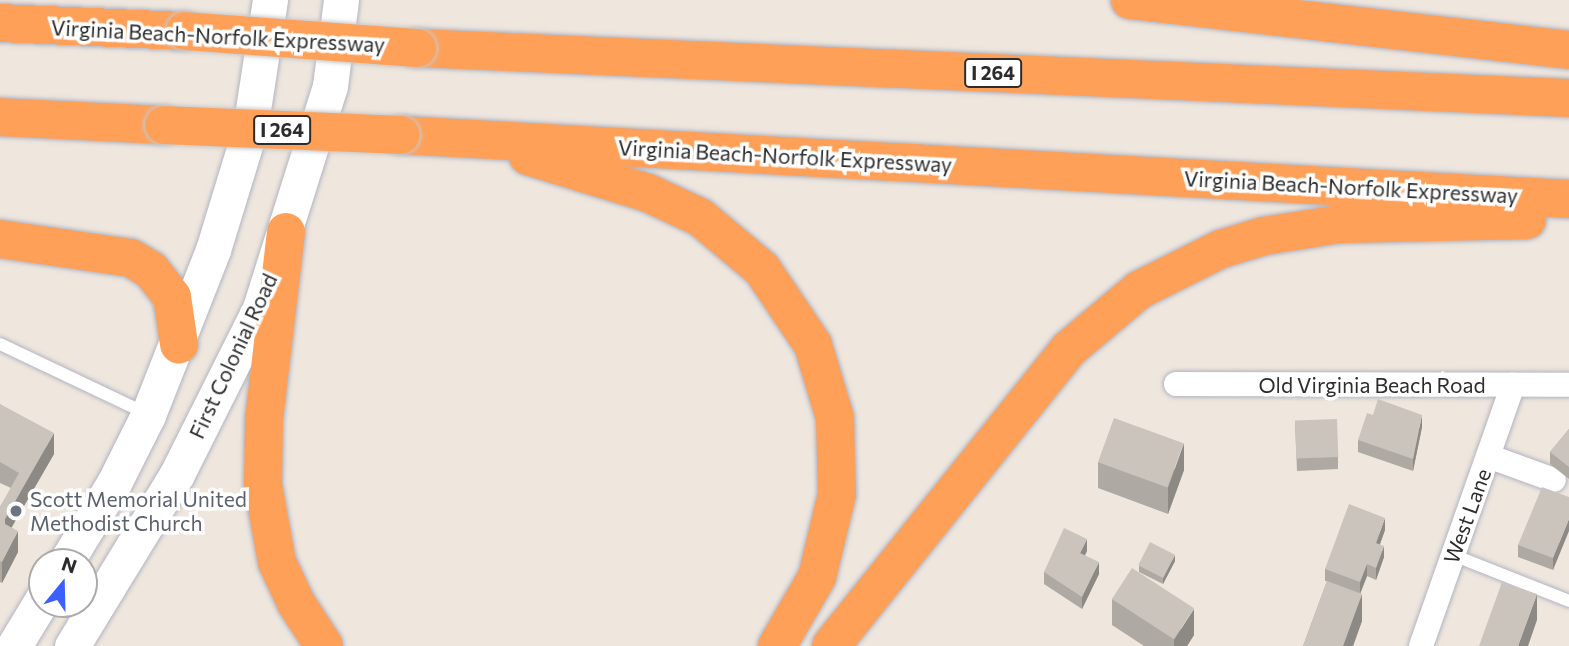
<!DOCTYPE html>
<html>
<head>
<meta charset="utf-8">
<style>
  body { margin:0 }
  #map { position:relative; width:1569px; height:646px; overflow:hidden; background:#efe7de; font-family:Commissioner,sans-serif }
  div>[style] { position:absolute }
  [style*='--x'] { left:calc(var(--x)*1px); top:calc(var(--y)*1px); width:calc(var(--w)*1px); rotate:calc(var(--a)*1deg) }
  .roads { filter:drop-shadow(0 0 2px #b2b4c1) drop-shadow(0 0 2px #b2b4c1) }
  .lane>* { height:12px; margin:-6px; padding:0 6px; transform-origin:6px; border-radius:6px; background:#fff }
  .street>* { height:24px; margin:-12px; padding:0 12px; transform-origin:12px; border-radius:12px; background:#fff }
  .secondary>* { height:35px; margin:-17.5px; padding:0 17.5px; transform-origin:17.5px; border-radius:17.5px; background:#fff }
  .highway>* { height:38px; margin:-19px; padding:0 19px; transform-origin:19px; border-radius:19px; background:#ffa059 }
  .bridges { filter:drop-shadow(0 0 2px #c8c8c8) drop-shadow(0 0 2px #c8c8c8) }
  .highway-bridge>* { height:38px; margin:-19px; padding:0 19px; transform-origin:19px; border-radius:19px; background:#ffa059 }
  .wall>* { inset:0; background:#aea9a3 }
  .shaded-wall>* { inset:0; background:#8d8984 }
  .building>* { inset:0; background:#cac4bd; transform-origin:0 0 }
  .dots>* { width:19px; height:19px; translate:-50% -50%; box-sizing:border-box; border:4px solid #fff; border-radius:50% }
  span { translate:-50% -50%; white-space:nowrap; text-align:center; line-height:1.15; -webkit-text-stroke:7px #fff; paint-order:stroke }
  .shield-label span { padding:2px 5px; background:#fff; border:2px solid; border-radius:5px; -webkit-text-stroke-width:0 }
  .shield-label { font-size:19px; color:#2c2c2c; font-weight:700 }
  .street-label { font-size:21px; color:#2c2c2c }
  .worship-label { font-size:21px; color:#5b616d }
  .left { translate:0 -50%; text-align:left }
  .north { position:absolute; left:28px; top:548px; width:70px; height:70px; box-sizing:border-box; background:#fff; border:2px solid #ababab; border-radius:50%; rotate:19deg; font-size:19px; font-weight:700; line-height:28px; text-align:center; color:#2c2c2c }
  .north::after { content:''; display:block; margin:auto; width:24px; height:32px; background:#3b60ff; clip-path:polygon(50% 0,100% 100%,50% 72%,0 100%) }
</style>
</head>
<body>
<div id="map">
  <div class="roads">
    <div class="lane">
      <div style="--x:0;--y:344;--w:161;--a:25.4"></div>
      <div style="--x:1453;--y:555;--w:125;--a:21.6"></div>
    </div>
    <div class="street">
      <div style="--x:1176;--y:384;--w:393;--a:0.1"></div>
      <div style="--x:1488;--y:456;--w:70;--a:20"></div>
      <div style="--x:1421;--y:646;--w:277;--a:-70.6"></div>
    </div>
    <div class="secondary">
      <div style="--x:66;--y:562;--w:92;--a:-58.7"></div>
      <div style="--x:114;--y:483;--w:76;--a:-63.4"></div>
      <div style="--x:148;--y:415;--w:177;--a:-68.5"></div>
      <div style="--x:213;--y:250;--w:127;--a:-73"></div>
      <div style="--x:250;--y:129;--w:131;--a:-81.2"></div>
      <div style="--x:14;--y:646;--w:54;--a:-58.7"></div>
      <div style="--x:72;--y:646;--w:202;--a:-58.6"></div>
      <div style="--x:177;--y:474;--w:186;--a:-63.4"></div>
      <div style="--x:260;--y:308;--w:233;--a:-72.5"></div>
      <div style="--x:330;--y:86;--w:87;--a:-82.7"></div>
    </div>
    <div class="highway">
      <div style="--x:1130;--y:0;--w:442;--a:6.5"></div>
      <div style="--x:0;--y:23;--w:185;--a:2.5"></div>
      <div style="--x:417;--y:48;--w:1153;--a:2.49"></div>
      <div style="--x:0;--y:117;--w:164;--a:2.8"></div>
      <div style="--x:401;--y:135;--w:1170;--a:3.14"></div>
      <div style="--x:528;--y:156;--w:126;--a:17.1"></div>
      <div style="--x:648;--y:193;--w:57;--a:24.8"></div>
      <div style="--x:700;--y:217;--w:81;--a:40"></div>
      <div style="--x:762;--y:269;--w:92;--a:56.1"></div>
      <div style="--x:813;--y:345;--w:76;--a:73.2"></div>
      <div style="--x:835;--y:418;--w:76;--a:88.5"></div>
      <div style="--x:837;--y:494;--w:85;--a:103.5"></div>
      <div style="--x:817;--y:577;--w:80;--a:120.1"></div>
      <div style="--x:286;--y:232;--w:189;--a:96.7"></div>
      <div style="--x:264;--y:420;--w:65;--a:90.9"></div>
      <div style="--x:263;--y:485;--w:78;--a:79.7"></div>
      <div style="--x:277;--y:562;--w:45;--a:65.1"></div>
      <div style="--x:296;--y:603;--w:51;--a:56.9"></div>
      <div style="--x:0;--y:239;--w:132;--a:8.3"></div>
      <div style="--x:131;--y:258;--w:23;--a:31"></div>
      <div style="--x:151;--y:270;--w:34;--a:52"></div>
      <div style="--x:172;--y:297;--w:48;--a:81.5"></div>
      <div style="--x:831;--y:646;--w:381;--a:-51.3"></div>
      <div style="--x:1069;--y:349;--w:92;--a:-40.1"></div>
      <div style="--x:1139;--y:290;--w:92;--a:-26.6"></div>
      <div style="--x:1221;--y:249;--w:45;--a:-16.8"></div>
      <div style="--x:1264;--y:236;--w:77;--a:-9"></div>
      <div style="--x:1340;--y:224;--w:187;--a:-1.2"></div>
    </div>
  </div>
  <div class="bridges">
    <div class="highway-bridge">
      <div style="--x:185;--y:31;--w:233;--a:4.2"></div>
      <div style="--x:164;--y:125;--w:237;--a:2.4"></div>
    </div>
  </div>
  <div class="wall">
    <div style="clip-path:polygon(0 404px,54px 454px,11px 528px,18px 552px,2px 583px,0 582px,0 507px,11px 488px,0 483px)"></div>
    <div style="clip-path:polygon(1295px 421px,1338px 457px,1338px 469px,1297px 471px)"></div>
    <div style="clip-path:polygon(1422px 427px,1413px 471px,1358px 452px,1358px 440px)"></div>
    <div style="clip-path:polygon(1569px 429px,1569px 479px,1550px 464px,1550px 452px)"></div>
    <div style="clip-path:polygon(1098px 462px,1184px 470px,1168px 514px,1098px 488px)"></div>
    <div style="clip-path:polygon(1569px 497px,1553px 570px,1518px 557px,1518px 545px)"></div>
    <div style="clip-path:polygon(1385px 530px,1380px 544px,1384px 557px,1376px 580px,1367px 576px,1360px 594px,1362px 621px,1353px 646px,1303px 646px,1327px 581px,1325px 581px,1325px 569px)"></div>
    <div style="clip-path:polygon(1087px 551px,1085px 555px,1099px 574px,1082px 609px,1044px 584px,1044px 572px)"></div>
    <div style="clip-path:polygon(1175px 561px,1163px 584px,1139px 572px,1139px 566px)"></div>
    <div style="clip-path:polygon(1112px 599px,1194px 635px,1187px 646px,1144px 646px,1112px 625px)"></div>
  </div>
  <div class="shaded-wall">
    <div style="clip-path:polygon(1422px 415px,1422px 427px,1413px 471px,1413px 459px)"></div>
    <div style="clip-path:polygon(54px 433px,54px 454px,5px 539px,5px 519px)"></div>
    <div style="clip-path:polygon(1184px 443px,1184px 470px,1168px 514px,1168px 488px)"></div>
    <div style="clip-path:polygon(1385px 518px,1385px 530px,1376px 555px,1376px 543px)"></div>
    <div style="clip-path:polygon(1569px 519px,1569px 531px,1553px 570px,1553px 558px)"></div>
    <div style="clip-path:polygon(18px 531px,18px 552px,2px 583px,2px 562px)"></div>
    <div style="clip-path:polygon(1087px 539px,1087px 551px,1080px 565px,1080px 553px)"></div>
    <div style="clip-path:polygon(1384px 546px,1384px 557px,1376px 580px,1376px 568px)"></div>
    <div style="clip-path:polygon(1175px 555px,1175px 561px,1163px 584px,1163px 578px)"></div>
    <div style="clip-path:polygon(1099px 562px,1099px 574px,1082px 609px,1082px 597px)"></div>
    <div style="clip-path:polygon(1367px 564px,1367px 576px,1360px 594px,1360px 582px)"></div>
    <div style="clip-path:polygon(1362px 594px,1362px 621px,1353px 646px,1343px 646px)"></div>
    <div style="clip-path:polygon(1537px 594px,1537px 620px,1528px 646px,1518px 646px)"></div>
    <div style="clip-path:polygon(1194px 609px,1194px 635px,1187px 646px,1174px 646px,1174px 640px)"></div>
  </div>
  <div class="building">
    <div style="clip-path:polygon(1378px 399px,1422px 415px,1413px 459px,1358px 440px,1367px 413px,1373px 415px)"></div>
    <div style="clip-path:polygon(0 404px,54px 433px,5px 519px,5px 524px,18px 531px,2px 562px,0 561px,0 507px,19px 473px,0 462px)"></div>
    <div style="left:1114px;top:418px;width:74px;height:47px;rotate:20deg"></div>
    <div style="left:1337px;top:419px;width:38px;height:42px;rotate:88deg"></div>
    <div style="clip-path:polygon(1569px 429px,1569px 467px,1550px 452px)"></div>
    <div style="clip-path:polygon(1542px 487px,1569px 497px,1569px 519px,1553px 558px,1518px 545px)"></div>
    <div style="clip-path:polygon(1349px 504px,1385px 518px,1376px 543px,1384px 546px,1376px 568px,1367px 564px,1360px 582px,1325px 569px)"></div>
    <div style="clip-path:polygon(1064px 528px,1087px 539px,1080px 553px,1099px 562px,1082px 597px,1044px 572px)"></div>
    <div style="left:1150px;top:542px;width:28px;height:26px;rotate:27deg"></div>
    <div style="left:1132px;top:568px;width:74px;height:37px;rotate:33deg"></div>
    <div style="clip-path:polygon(1327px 581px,1362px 594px,1343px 646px,1303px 646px)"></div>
    <div style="clip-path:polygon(1502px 582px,1537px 594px,1518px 646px,1479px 646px)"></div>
  </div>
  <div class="dots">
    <div style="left:16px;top:511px;background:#6b7280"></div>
  </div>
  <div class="shield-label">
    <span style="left:993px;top:73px">I 264</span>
    <span style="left:282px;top:130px">I 264</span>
  </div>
  <div class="street-label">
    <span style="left:218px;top:36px;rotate:3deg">Virginia Beach-Norfolk Expressway</span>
    <span style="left:785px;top:156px;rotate:3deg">Virginia Beach-Norfolk Expressway</span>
    <span style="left:1351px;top:187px;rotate:3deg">Virginia Beach-Norfolk Expressway</span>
    <span style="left:233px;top:356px;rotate:-65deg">First Colonial Road</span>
    <span style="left:1372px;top:385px">Old Virginia Beach Road</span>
    <span style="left:1467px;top:516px;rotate:-70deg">West Lane</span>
  </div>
  <div class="worship-label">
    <span class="left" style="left:30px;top:511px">Scott Memorial United<br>Methodist Church</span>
  </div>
  <div class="north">N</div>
</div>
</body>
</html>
